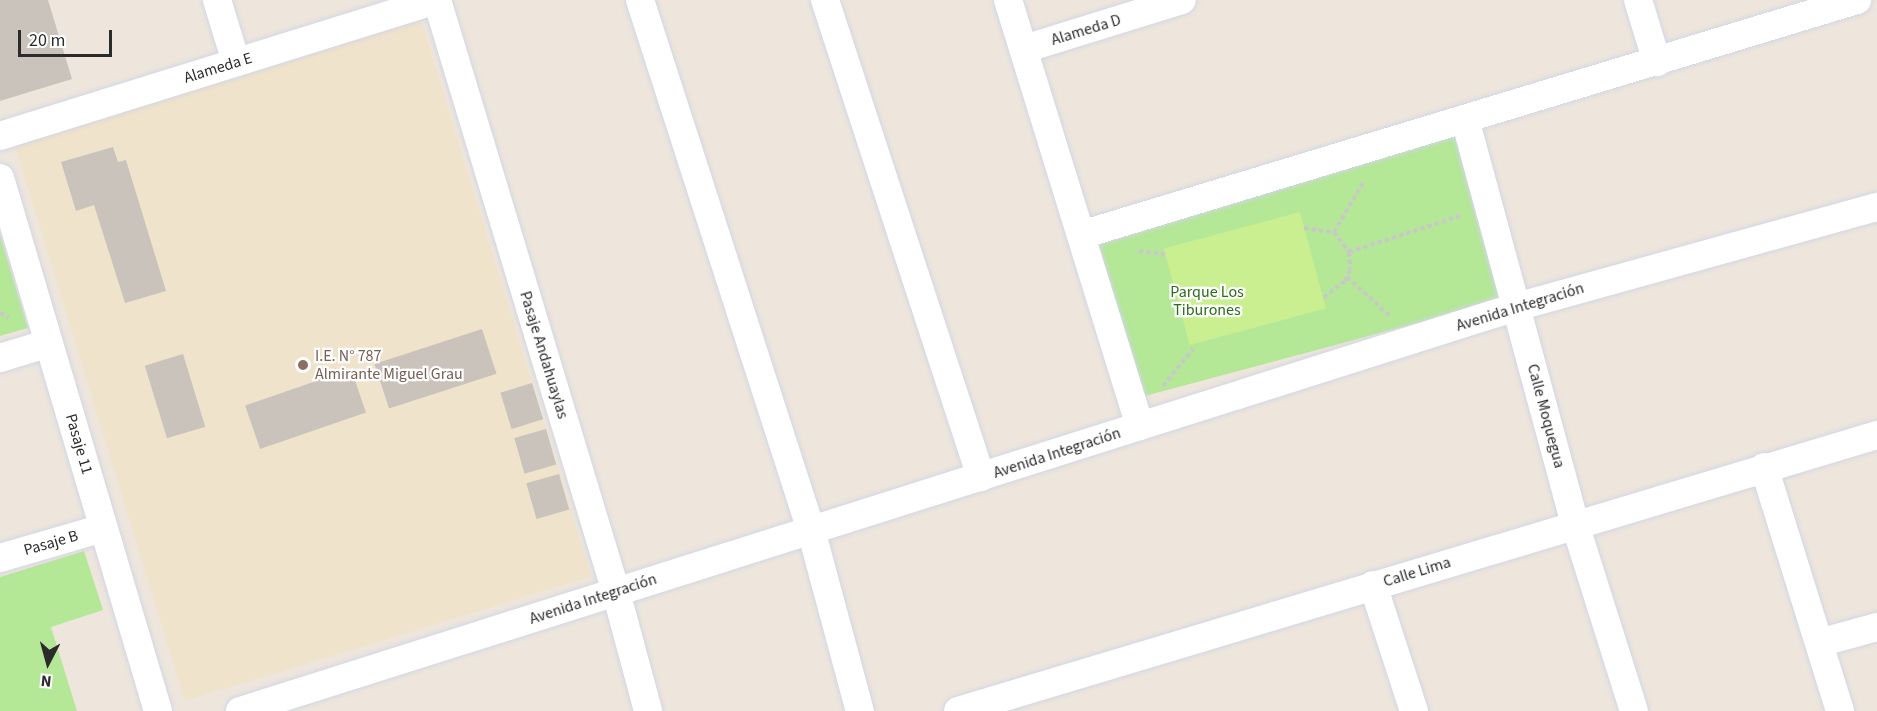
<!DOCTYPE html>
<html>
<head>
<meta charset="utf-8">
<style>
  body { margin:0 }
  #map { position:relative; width:1877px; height:711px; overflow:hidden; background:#eee6dc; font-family:"Source Sans 3",sans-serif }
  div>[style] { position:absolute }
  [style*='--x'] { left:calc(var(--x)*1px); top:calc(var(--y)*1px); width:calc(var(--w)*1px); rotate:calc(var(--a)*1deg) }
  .education>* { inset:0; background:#f0e3cb; transform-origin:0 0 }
  .green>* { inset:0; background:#b4e796; transform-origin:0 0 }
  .pitch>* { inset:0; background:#caef91; transform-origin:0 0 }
  .building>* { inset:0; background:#c9c3bc; transform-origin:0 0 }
  .path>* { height:4px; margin-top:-2px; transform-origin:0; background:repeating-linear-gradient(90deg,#c8c8c8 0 4.5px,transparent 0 7.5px) }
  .roads { filter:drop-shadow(0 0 2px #d2d6e4) drop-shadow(0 0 2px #d2d6e4) }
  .street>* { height:28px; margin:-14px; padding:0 14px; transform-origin:14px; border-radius:14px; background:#fff }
  .dots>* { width:16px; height:16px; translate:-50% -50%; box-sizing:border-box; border:3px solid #fff; border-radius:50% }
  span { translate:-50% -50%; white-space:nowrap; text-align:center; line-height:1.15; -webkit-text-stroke:4.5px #fff; paint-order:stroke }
  .street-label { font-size:16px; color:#2b2b2b }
  .park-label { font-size:16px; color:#2b6c17 }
  .education-label { font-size:16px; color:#785e54 }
  .left { translate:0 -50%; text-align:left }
  .north { position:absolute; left:18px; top:633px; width:60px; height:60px; -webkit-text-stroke:4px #fff; paint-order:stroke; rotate:186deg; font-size:16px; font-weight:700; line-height:24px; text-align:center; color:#2b2b2b }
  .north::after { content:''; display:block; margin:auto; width:21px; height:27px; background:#2b2b2b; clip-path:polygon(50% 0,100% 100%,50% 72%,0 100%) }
  .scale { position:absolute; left:18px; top:30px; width:94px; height:27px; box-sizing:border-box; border:3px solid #2b2b2b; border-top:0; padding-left:8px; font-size:18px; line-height:21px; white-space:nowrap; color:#2b2b2b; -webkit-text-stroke:4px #fff; paint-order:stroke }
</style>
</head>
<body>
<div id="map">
  <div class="education">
    <div style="left:421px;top:20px;width:582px;height:425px;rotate:73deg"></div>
  </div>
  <div class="green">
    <div style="left:1458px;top:134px;width:172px;height:380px;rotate:75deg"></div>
    <div style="clip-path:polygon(0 234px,28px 328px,0 336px)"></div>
    <div style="clip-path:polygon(84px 551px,103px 610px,51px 627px,77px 711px,0 711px,0 577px)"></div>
  </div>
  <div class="pitch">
    <div style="left:1300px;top:212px;width:100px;height:141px;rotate:75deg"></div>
  </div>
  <div class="building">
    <div style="clip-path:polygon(0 0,48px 0,72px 79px,0 101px)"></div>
    <div style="clip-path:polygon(113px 147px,118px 162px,126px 160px,166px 291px,125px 303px,94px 205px,76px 211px,61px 162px)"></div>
    <div style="left:482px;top:329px;width:47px;height:113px;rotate:72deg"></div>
    <div style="left:183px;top:354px;width:76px;height:40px;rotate:73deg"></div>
    <div style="left:351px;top:369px;width:46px;height:112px;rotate:71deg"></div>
    <div style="left:532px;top:383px;width:38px;height:33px;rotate:73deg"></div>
    <div style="left:546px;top:429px;width:37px;height:33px;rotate:74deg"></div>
    <div style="left:559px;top:474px;width:37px;height:34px;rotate:74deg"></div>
  </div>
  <div class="path">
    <div style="--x:1304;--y:228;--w:30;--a:8"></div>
    <div style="--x:1334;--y:232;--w:25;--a:53"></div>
    <div style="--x:1349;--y:252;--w:18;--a:87"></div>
    <div style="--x:1350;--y:270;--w:12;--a:114"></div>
    <div style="--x:1345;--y:281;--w:28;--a:142"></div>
    <div style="--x:1334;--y:232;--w:59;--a:-59.5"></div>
    <div style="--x:1139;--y:251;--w:26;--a:7"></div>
    <div style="--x:1349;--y:252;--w:117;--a:-18"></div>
    <div style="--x:1347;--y:277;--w:58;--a:42.2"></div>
    <div style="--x:0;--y:313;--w:10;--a:29"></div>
    <div style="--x:1163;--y:386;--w:48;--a:-51"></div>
  </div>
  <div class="roads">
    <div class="street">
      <div style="--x:217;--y:0;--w:65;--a:73"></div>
      <div style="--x:437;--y:0;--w:618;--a:73.18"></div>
      <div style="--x:616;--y:592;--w:123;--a:74.9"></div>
      <div style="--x:640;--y:0;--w:557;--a:72.12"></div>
      <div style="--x:811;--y:530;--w:188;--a:74.9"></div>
      <div style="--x:825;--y:0;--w:502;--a:71.89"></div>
      <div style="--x:1008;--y:0;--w:446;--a:72.8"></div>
      <div style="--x:1638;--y:0;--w:65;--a:73"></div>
      <div style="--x:1024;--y:49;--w:165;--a:-17.2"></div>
      <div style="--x:1465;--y:119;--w:420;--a:74.8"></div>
      <div style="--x:1575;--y:524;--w:196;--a:72.5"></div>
      <div style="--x:0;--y:136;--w:457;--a:-17.3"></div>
      <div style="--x:0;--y:178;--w:556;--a:73.49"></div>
      <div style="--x:1081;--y:235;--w:811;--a:-16.85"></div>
      <div style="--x:0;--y:358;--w:51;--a:-17"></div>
      <div style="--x:1764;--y:467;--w:256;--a:72.7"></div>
      <div style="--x:0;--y:558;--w:107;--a:-16.2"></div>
      <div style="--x:1373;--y:585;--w:133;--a:72"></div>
      <div style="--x:1819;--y:643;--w:60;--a:-15.4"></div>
      <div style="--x:240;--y:711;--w:1338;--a:-17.57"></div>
      <div style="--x:1516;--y:307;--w:375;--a:-15.5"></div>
      <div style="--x:958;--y:711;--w:960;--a:-16.72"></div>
    </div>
  </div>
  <div class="dots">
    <div style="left:303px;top:365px;background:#8d6e63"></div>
  </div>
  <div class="street-label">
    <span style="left:1086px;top:30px;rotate:-17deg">Alameda D</span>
    <span style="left:218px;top:68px;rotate:-17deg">Alameda E</span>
    <span style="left:1520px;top:307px;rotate:-17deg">Avenida Integración</span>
    <span style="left:544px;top:355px;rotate:73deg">Pasaje Andahuaylas</span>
    <span style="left:1546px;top:416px;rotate:75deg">Calle Moquegua</span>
    <span style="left:79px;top:444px;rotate:74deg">Pasaje 11</span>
    <span style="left:1057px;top:453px;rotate:-18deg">Avenida Integración</span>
    <span style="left:51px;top:543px;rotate:-16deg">Pasaje B</span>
    <span style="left:1417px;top:572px;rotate:-17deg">Calle Lima</span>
    <span style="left:593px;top:599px;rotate:-18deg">Avenida Integración</span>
  </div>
  <div class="park-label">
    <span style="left:1207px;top:301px">Parque Los<br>Tiburones</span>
  </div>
  <div class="education-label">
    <span class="left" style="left:315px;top:365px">I.E. N° 787<br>Almirante Miguel Grau</span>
  </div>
  <div class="north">N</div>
  <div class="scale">20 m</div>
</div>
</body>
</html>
